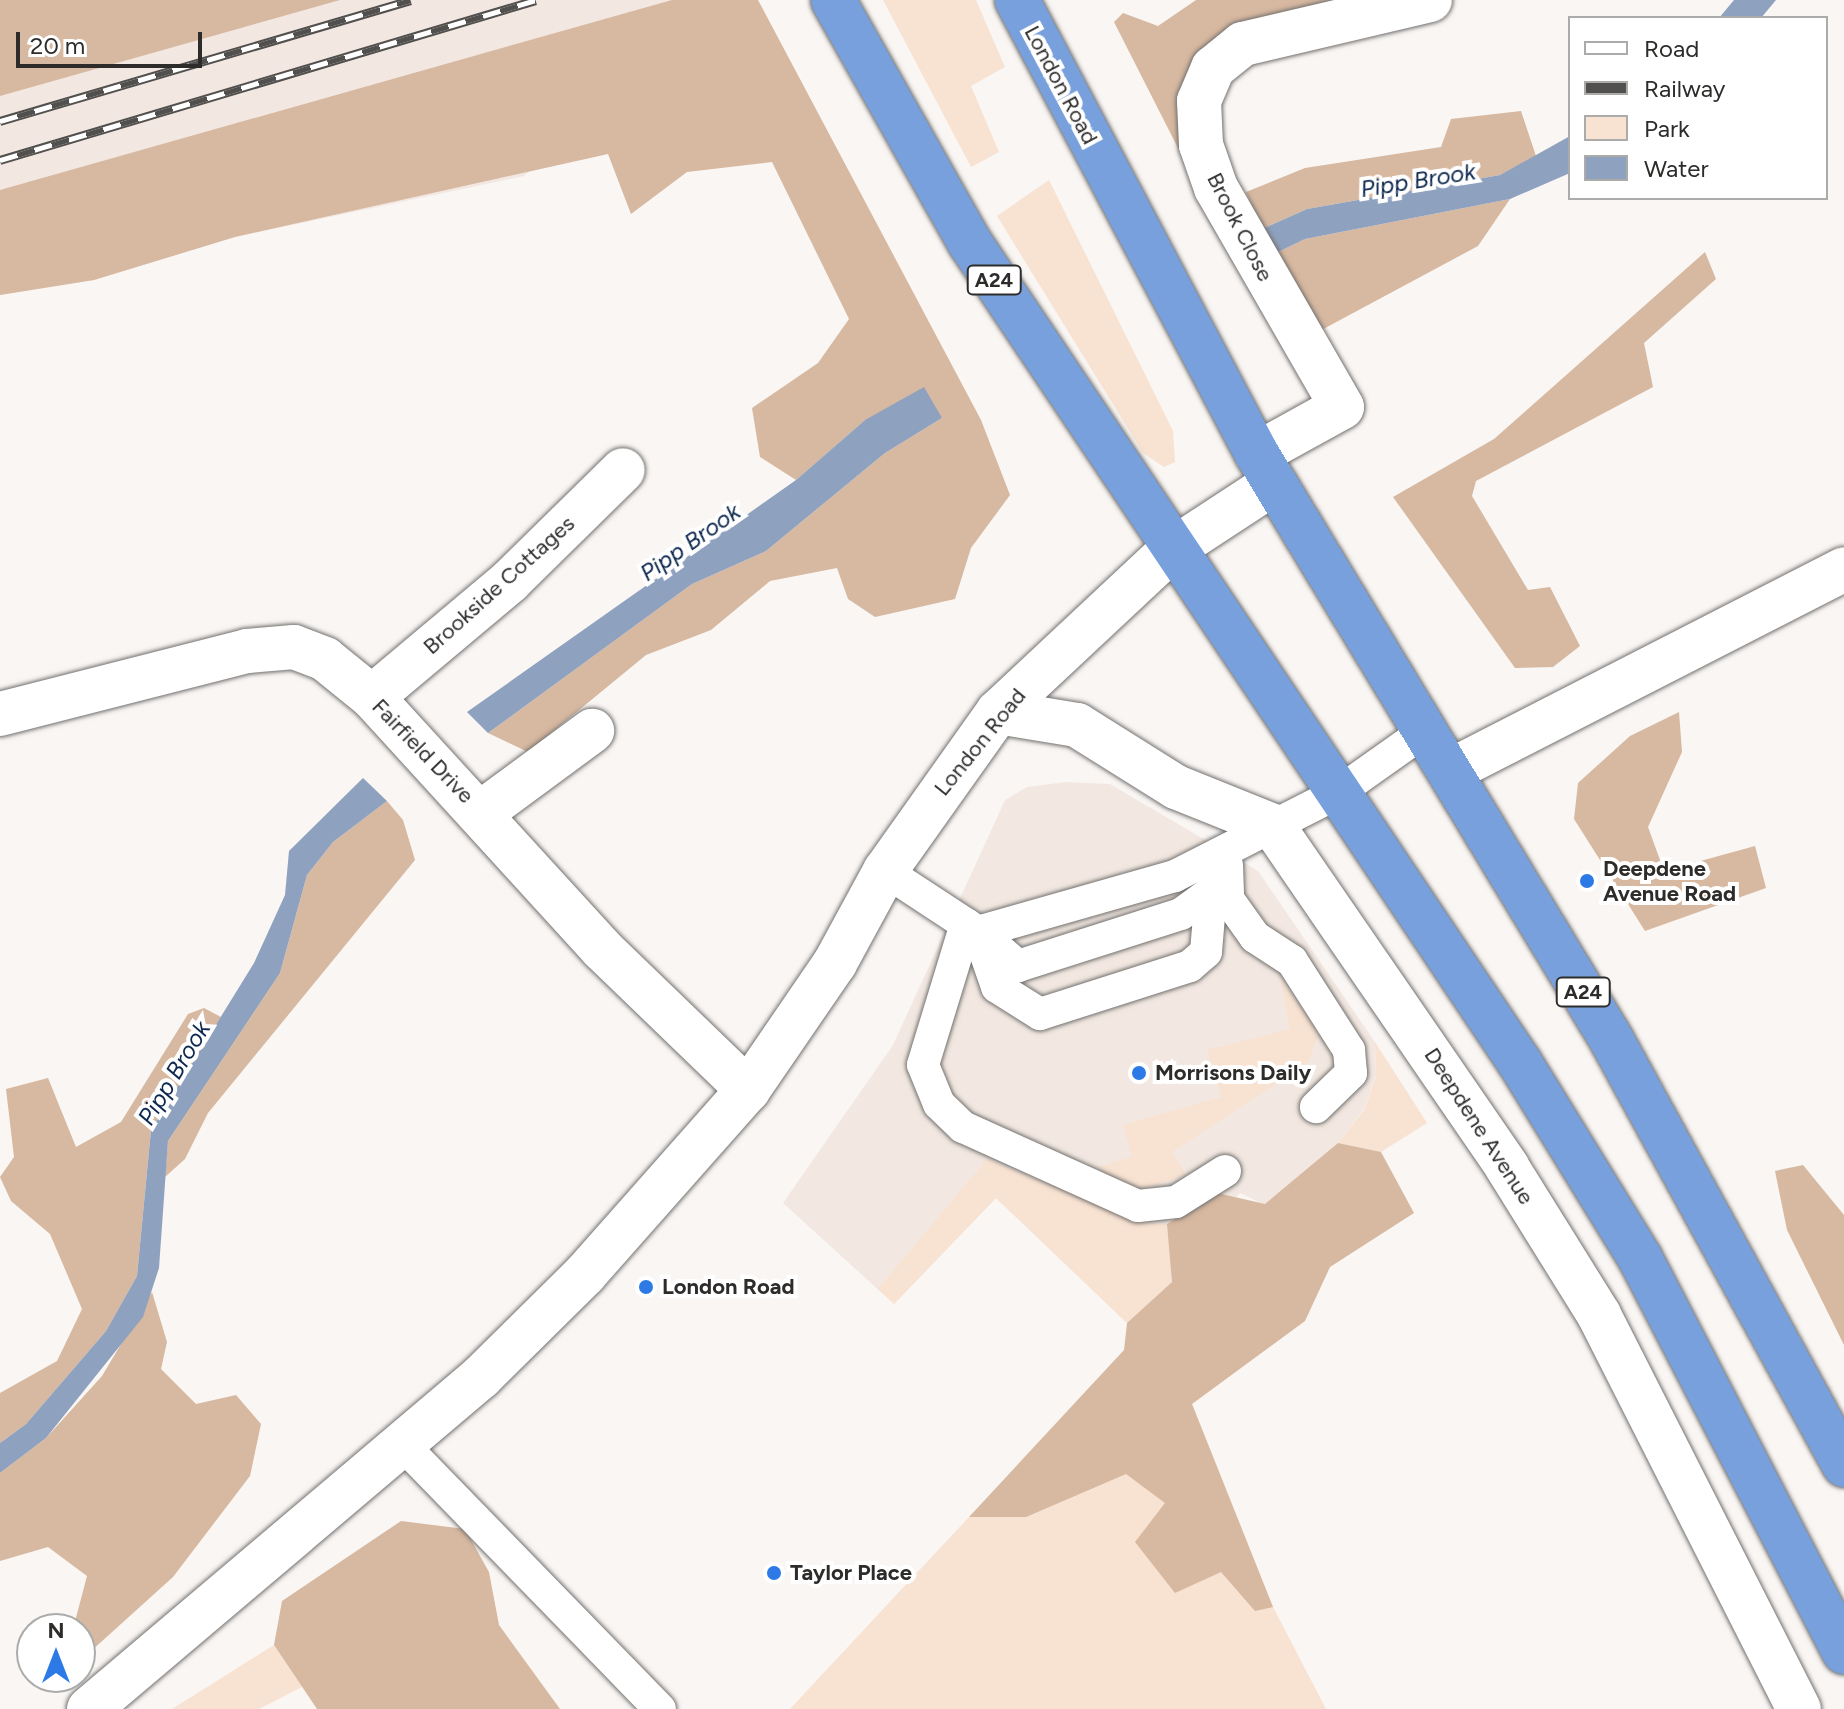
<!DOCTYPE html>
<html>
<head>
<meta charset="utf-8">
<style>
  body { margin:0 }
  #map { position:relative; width:1844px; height:1709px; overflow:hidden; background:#f9f6f4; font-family:Figtree,sans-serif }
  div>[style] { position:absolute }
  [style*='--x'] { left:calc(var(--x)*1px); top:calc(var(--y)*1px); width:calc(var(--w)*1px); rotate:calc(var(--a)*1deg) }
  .built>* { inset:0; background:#f2e8e1 }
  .green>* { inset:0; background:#f8e2d2 }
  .forest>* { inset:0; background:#d7b8a0 }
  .water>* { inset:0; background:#8ea1bf }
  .roads { filter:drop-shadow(0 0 2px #73716f) drop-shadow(0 0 2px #73716f) }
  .service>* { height:32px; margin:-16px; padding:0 16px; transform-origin:16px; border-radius:16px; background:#fff }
  .minor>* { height:44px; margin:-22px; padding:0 22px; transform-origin:22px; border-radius:22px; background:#fff }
  .tertiary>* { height:44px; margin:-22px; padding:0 22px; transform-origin:22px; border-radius:22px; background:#fff }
  .trunk>* { height:44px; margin:-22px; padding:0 22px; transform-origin:22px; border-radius:22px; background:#77a0dc }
  .rail>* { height:9px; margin-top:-4.5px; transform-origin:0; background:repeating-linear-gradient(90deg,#fff 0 18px,#51504e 0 36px); box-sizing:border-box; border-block:2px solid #51504e }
  .dots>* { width:22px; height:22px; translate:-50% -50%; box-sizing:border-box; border:4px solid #fff; border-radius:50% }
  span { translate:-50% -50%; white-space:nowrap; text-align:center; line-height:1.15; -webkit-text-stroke:8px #fff; paint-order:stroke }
  .shield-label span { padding:2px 6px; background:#fff; border:2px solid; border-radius:6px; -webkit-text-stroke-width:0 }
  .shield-label { font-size:20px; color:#2d2c2b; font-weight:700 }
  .street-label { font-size:22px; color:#2d2c2b }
  .poi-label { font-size:22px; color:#2d2c2b; font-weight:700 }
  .left { translate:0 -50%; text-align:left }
  .water-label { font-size:24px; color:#0d284f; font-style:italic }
  .legend { position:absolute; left:1568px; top:16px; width:260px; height:184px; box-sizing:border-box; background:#fff; border:2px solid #ababaa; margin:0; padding:10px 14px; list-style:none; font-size:24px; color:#2d2c2b }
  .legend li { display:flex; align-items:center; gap:16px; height:40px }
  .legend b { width:40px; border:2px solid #ababaa }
  .north { position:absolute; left:16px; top:1613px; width:80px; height:80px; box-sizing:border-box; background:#fff; border:2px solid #ababaa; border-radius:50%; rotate:0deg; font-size:22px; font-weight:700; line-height:32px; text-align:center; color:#2d2c2b }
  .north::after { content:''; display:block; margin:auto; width:28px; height:36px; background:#2d7ae6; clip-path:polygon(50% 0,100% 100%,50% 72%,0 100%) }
  .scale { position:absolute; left:16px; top:32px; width:186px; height:36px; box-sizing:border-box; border:4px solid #2d2c2b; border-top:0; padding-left:10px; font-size:24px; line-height:28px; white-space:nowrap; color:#2d2c2b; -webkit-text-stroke:6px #fff; paint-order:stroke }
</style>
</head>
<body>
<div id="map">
  <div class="built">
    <div style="clip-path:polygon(0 0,743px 0,524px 176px,235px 237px,94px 280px,0 295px)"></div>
    <div style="clip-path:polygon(1066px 782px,1110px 784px,1258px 871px,1375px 1042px,1376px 1076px,1364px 1109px,1338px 1143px,1265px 1205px,1240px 1193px,1127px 1323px,996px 1198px,894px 1304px,783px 1203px,893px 1045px,1005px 800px,1027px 787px)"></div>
  </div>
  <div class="green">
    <div style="clip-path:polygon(883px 0,976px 0,1005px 67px,971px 86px,999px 152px,971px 167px)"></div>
    <div style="clip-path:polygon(1049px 180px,1173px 431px,1175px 462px,1164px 467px,1143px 453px,997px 216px)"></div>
    <div style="clip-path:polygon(1281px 981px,1312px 1021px,1317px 1039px,1308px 1063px,1172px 1152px,1186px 1175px,1142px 1189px,1109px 1178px,1098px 1167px,1132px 1157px,1123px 1125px,1221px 1097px,1207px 1050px,1290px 1029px)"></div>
    <div style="clip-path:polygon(1375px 1042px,1427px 1123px,1381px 1152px,1338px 1143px,1364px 1110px,1376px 1077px)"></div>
    <div style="clip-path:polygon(987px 1159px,1144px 1223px,1167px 1224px,1172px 1282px,1127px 1323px,996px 1198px,894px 1304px,878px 1289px)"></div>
    <div style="clip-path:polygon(1192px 1404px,1273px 1607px,1326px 1709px,790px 1709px,969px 1517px)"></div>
    <div style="clip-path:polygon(274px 1645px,302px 1687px,259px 1709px,172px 1709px)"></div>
  </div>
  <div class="forest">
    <div style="clip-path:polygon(0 0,340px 0,0 96px)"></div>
    <div style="clip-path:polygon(672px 0,758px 0,981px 420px,1010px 495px,971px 548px,955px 599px,875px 617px,848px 599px,837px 568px,770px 581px,711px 630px,646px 655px,528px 752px,488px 733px,692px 584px,766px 551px,885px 453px,942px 418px,865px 420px,796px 480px,760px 457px,752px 408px,818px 363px,849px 319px,772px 162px,687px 172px,631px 214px,608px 154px,235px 237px,94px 280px,0 295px,0 190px)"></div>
    <div style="clip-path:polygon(1196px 0,1344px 0,1269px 22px,1183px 117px,1179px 150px,1114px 22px,1123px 13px,1158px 26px)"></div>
    <div style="clip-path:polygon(1521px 111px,1536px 156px,1500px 175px,1307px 209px,1262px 229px,1246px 192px,1305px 168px,1441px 147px,1451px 119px)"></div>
    <div style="clip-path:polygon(1510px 199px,1478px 246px,1314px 334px,1274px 254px,1305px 239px)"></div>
    <div style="clip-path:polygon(1705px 252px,1716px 279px,1644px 343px,1653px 387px,1476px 481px,1472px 496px,1528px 590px,1550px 587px,1580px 646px,1553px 667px,1515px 668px,1393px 497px,1494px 439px)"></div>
    <div style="clip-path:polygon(1679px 712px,1682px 752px,1648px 827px,1664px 871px,1755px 846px,1766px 888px,1645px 931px,1574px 819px,1578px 783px,1630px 736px)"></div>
    <div style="clip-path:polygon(387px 801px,403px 820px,415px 860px,208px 1113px,185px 1159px,165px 1177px,168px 1141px,280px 973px,307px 875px,333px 842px)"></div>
    <div style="clip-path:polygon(204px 1008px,221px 1017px,151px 1130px,137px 1276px,106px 1331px,26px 1424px,0 1443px,0 1393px,57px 1361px,82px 1309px,50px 1234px,11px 1201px,0 1177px,14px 1157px,6px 1089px,48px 1078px,76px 1147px,121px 1122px,188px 1014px)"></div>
    <div style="clip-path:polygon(1338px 1143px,1381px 1152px,1414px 1213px,1330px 1267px,1305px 1321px,1192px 1404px,1273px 1607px,1255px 1611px,1221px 1572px,1175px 1593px,1135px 1542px,1165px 1503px,1126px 1474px,1026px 1517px,969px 1517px,1124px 1350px,1127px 1323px,1172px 1282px,1167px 1224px,1217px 1193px,1265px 1204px)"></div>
    <div style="clip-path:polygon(1803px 1165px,1844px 1215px,1844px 1345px,1787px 1230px,1775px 1171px)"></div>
    <div style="clip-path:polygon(152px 1292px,167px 1342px,161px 1369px,196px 1404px,236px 1395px,261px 1424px,250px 1476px,173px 1577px,80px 1661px,80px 1629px,73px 1629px,87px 1576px,48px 1547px,0 1561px,0 1473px,46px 1438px,102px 1376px)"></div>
    <div style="clip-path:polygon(401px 1521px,465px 1529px,489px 1572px,499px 1625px,560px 1709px,317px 1709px,274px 1645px,282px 1601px)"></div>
  </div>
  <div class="water">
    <div style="clip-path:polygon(1734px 0,1776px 0,1761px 18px,1719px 18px)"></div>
    <div style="clip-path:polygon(1570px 136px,1570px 173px,1510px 199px,1305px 239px,1274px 254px,1262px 229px,1307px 209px,1500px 175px)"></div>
    <div style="clip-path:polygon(924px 387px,942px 418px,885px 453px,766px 551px,692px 584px,488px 733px,467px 712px,796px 480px,865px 420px)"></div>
    <div style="clip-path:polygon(363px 778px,387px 801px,333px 842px,307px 875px,280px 973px,168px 1141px,159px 1268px,143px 1317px,46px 1438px,0 1473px,0 1443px,26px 1424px,106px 1331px,137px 1276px,151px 1130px,254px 963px,285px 895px,289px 851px)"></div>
  </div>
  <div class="roads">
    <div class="service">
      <div style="--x:1227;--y:865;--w:34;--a:88"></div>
      <div style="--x:1228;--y:899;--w:47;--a:54.6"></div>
      <div style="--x:1255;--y:937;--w:44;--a:33"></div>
      <div style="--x:1292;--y:961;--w:106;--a:57.4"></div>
      <div style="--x:1349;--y:1050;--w:23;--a:85"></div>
      <div style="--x:1351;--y:1073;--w:49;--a:135.8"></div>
      <div style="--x:885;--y:871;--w:111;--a:33.3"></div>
      <div style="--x:978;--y:932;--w:205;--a:-15.9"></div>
      <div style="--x:1175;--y:876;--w:181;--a:-27"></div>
      <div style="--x:1336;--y:794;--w:109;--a:-35.3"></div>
      <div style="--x:966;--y:924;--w:147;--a:107"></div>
      <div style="--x:923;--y:1065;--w:42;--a:67.7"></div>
      <div style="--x:939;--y:1104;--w:33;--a:44"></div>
      <div style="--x:963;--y:1127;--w:192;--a:24.3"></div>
      <div style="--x:1138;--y:1206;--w:38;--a:-6"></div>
      <div style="--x:1176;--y:1202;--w:58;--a:-32.3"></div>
      <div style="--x:978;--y:932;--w:58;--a:70.9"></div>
      <div style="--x:997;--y:987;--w:51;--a:32.1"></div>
      <div style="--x:1040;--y:1014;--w:157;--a:-17.7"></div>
      <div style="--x:1190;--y:966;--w:21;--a:-41"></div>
      <div style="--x:1206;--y:952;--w:60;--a:-85.2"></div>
      <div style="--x:979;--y:932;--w:52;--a:41.1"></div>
      <div style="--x:1018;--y:966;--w:171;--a:-17.7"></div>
      <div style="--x:1181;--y:914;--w:37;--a:-36"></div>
      <div style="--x:1211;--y:892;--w:14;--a:-69"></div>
      <div style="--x:402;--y:1444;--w:370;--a:45.8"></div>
    </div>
    <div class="minor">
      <div style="--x:1257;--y:454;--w:97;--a:-28.9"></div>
      <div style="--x:1342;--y:407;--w:253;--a:-119.9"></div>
      <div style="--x:1216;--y:188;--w:46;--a:-109.2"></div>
      <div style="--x:1201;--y:145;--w:44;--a:-92.6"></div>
      <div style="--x:1199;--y:101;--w:36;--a:-67"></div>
      <div style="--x:1213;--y:68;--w:38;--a:-39"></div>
      <div style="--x:1243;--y:44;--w:192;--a:-13.2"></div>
      <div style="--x:372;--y:697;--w:180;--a:-40"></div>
      <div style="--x:510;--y:581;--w:158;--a:-44.5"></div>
      <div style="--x:998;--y:712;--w:80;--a:9.3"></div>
      <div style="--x:1077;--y:725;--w:117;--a:32.1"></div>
      <div style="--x:1176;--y:787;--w:105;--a:21.9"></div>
      <div style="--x:1273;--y:826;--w:414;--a:55.5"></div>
      <div style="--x:1507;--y:1167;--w:174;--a:58.1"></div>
      <div style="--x:1599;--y:1315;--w:442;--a:63.1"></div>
      <div style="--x:0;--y:714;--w:255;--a:-14.3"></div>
      <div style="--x:247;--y:651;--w:47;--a:-4.9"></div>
      <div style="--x:294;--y:647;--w:33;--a:21"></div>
      <div style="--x:325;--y:659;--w:60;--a:39"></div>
      <div style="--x:372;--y:697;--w:341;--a:47.6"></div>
      <div style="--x:602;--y:949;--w:203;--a:44"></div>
      <div style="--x:1450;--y:771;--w:443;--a:-27.1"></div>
      <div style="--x:482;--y:812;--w:137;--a:-36.4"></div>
    </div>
    <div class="tertiary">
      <div style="--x:89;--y:1709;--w:514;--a:-40.26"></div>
      <div style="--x:481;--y:1377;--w:146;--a:-44.7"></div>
      <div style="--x:585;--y:1274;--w:246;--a:-48.5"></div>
      <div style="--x:748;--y:1090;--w:154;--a:-55.6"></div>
      <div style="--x:835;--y:963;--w:105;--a:-61.5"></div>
      <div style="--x:885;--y:871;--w:195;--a:-54.6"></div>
      <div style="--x:998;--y:712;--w:236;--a:-43.1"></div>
      <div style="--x:1170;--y:551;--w:124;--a:-33.2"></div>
    </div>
    <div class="trunk">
      <div style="--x:833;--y:0;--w:279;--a:60.6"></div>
      <div style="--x:970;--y:243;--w:987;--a:56.15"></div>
      <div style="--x:1520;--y:1063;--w:229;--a:58.4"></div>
      <div style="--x:1640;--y:1258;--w:444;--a:62.6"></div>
      <div style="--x:1017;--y:0;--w:514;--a:62.14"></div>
      <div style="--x:1257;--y:454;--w:682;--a:58.81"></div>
      <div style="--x:1610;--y:1037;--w:488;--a:61.3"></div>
    </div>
  </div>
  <div class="rail">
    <div style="--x:0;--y:121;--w:428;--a:-16.4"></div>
    <div style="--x:0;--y:160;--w:559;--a:-16.62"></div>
  </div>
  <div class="dots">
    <div style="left:1587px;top:881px;background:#2d7ae6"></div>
    <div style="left:1139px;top:1073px;background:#2d7ae6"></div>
    <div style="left:646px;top:1287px;background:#2d7ae6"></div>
    <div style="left:774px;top:1573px;background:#2d7ae6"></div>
  </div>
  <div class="shield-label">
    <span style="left:994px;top:280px">A24</span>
    <span style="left:1583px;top:992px">A24</span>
  </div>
  <div class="street-label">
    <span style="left:1061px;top:85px;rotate:62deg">London Road</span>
    <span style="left:1240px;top:227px;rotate:63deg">Brook Close</span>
    <span style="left:499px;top:585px;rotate:-42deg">Brookside Cottages</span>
    <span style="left:980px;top:742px;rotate:-51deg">London Road</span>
    <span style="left:423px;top:751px;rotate:46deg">Fairfield Drive</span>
    <span style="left:1479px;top:1126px;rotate:57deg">Deepdene Avenue</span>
  </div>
  <div class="poi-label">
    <span class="left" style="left:1603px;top:881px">Deepdene<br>Avenue Road</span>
    <span class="left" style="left:1155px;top:1073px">Morrisons Daily</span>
    <span class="left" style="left:662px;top:1287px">London Road</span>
    <span class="left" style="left:790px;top:1573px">Taylor Place</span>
  </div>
  <div class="water-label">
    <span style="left:1418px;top:180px;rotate:-9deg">Pipp Brook</span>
    <span style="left:690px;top:542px;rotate:-35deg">Pipp Brook</span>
    <span style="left:174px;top:1073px;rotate:-59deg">Pipp Brook</span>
  </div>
  <ul class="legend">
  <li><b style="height:10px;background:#fff"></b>Road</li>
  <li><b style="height:10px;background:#51504e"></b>Railway</li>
  <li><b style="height:22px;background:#f8e2d2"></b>Park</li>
  <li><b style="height:22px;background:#8ea1bf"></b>Water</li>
  </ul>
  <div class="north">N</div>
  <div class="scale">20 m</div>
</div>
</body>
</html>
